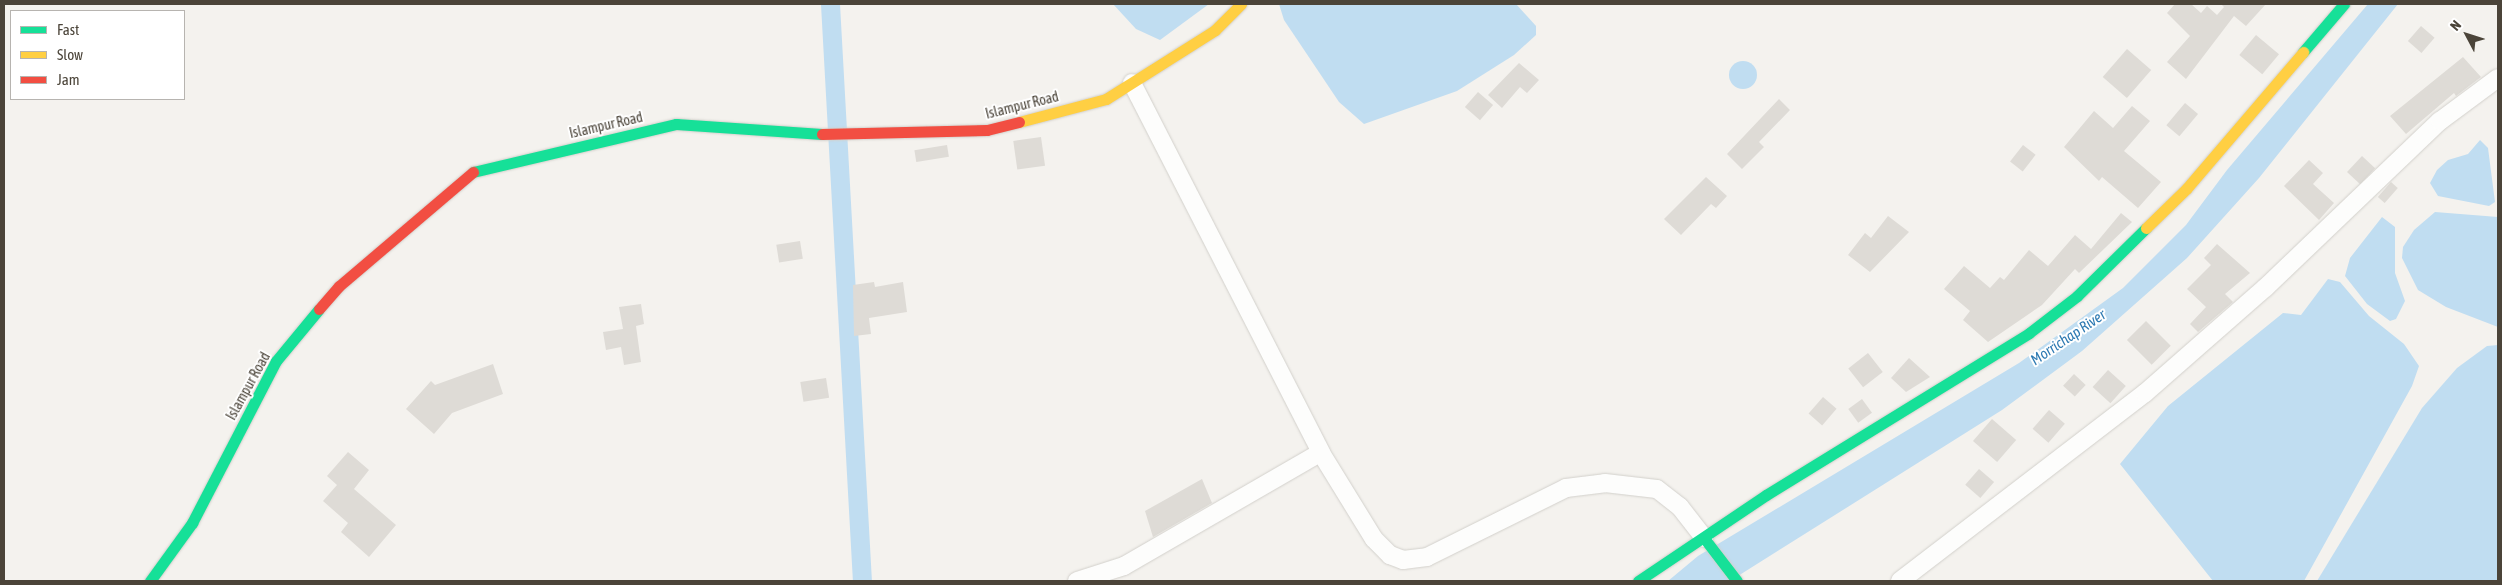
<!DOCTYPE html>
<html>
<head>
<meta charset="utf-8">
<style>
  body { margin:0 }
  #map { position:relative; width:2502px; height:585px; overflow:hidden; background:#f4f2ee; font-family:"Asap Condensed",sans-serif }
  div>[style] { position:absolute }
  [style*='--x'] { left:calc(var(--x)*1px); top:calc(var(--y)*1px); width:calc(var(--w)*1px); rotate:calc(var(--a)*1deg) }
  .water>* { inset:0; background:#c0ddf1 }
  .round { border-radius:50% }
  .canal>* { height:19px; margin:-9.5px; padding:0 9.5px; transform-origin:9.5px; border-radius:9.5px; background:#c0ddf1 }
  .building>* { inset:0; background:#dedbd6; transform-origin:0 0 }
  .roads { filter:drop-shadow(0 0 1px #d2d0cb) drop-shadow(0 0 1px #d2d0cb) }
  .street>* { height:18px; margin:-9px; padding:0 9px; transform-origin:9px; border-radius:9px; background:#fdfdfc }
  .fast>* { height:11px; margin:-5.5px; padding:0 5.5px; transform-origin:5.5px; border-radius:5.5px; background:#16e098 }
  .slow>* { height:11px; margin:-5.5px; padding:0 5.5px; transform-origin:5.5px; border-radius:5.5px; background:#ffcf43 }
  .jam>* { height:11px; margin:-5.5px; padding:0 5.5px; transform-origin:5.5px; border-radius:5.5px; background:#f24e42 }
  span { translate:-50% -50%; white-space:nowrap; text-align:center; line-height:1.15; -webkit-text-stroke:4px #fff; paint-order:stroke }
  .street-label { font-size:14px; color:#4b4439 }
  .water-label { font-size:15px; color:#2e7ab2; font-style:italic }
  .frame { position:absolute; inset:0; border:5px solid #4b4439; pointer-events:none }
  .legend { position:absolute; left:10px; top:10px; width:175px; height:90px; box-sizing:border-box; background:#fff; border:1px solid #b7b4b0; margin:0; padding:6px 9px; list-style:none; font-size:15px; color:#4b4439 }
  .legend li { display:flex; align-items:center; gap:10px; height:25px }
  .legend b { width:25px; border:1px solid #b7b4b0 }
  .north { position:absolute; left:2442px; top:10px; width:50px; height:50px; -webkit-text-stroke:4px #fff; paint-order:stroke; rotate:310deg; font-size:14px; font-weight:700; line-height:20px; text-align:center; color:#4b4439 }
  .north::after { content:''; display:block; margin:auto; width:18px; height:22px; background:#4b4439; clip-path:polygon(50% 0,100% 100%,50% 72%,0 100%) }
</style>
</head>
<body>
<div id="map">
  <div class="water">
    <div style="clip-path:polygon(1113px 4px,1209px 4px,1160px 40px,1136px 29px)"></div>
    <div style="clip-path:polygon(1279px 4px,1516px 4px,1536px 26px,1536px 35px,1514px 55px,1457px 91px,1364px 124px,1339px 102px,1284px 20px)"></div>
    <div style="clip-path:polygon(2368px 4px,2398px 4px,2259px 178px,2187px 258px,2082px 351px,2002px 410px,1730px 581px,1668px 581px,1698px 556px,2019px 363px,2123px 288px,2186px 225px,2227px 170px)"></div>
    <div class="round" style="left:1729px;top:61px;width:28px;height:28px"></div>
    <div style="clip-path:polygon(2480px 140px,2488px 148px,2495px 202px,2489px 206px,2438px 196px,2430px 183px,2437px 170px,2448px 160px,2468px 154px)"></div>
    <div style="clip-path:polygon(2435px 212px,2498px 217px,2498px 327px,2446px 307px,2418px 290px,2402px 258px,2403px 247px,2414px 230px)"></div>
    <div style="clip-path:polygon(2382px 217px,2395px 227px,2395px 273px,2405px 301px,2396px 319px,2390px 321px,2367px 304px,2345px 276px,2350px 258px)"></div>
    <div style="clip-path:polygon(2328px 279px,2340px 282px,2369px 316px,2404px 344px,2419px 366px,2412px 386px,2304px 581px,2213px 581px,2120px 464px,2168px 406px,2283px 313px,2301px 315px)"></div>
    <div style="clip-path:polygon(2498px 345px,2498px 581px,2317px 581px,2422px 408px,2457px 368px,2487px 346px)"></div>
  </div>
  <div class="canal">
    <div style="--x:830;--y:4;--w:578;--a:86.83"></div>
  </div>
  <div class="building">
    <div style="clip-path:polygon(2175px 4px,2191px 4px,2201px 13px,2207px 6px,2217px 15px,2224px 7px,2221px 4px,2266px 4px,2246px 26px,2234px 16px,2186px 79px,2167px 62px,2190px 36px,2167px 13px)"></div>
    <div style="left:2421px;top:26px;width:18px;height:20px;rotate:41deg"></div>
    <div style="left:2256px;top:35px;width:30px;height:26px;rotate:40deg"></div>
    <div style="left:2127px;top:49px;width:32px;height:37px;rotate:41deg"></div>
    <div style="clip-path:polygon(2463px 57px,2481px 77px,2456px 96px,2454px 93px,2406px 134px,2390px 116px)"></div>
    <div style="clip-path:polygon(1519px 63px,1539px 80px,1527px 93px,1520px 87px,1502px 108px,1488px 95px)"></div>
    <div style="left:1478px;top:92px;width:20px;height:20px;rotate:41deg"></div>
    <div style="clip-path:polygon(1779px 99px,1790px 110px,1759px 142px,1764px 147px,1742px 169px,1727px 154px)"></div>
    <div style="left:2185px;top:103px;width:17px;height:29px;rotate:40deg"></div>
    <div style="clip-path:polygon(2132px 106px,2150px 121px,2124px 151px,2161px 182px,2138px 208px,2102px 177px,2099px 181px,2064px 147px,2094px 111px,2113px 128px)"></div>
    <div style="left:1041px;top:137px;width:29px;height:28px;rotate:82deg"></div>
    <div style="left:947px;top:145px;width:12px;height:33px;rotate:81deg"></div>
    <div style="left:2023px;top:145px;width:16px;height:21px;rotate:38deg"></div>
    <div style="left:2362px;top:156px;width:18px;height:22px;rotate:43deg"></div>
    <div style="clip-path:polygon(2309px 160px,2323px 173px,2313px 184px,2334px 203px,2319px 220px,2284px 186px)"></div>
    <div style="clip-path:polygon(1706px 177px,1727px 196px,1716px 208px,1711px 204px,1681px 235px,1664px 219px)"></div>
    <div style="left:2391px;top:182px;width:9px;height:20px;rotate:41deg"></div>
    <div style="clip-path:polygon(2121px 213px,2132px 222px,2079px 273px,2075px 269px,2042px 305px,1988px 342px,1963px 320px,1970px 311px,1944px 289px,1964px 266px,1990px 288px,2000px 277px,2004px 280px,2029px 250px,2048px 266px,2075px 235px,2091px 249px)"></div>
    <div style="clip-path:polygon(1888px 216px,1909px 232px,1870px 272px,1848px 255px,1865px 233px,1871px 238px)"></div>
    <div style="left:800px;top:241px;width:18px;height:24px;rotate:81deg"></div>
    <div style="clip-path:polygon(2217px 244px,2250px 273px,2225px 294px,2233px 302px,2198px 332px,2190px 324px,2206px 307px,2187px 289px,2211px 265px,2204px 258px)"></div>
    <div style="clip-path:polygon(874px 282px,875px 287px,903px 282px,907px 312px,869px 318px,871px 334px,854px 336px,853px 285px)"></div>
    <div style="clip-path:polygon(641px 304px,644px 324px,636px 326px,641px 362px,624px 365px,621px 347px,606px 350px,603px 332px,623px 329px,619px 307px)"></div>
    <div style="left:2146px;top:321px;width:35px;height:27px;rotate:45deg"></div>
    <div style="left:1868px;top:353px;width:24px;height:25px;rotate:52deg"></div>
    <div style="clip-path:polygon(1909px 358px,1930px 377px,1906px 392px,1891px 378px)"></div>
    <div style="clip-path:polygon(493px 364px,503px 394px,452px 413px,434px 434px,406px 409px,431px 381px,435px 385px)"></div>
    <div style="left:2108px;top:370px;width:24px;height:23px;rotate:42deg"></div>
    <div style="left:2074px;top:374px;width:16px;height:16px;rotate:43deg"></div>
    <div style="left:826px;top:378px;width:20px;height:26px;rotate:81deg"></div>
    <div style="left:1823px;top:397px;width:18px;height:22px;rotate:41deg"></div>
    <div style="left:1862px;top:399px;width:17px;height:17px;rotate:54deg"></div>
    <div style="left:2049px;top:410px;width:21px;height:25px;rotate:41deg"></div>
    <div style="left:1992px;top:419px;width:32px;height:29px;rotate:41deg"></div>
    <div style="clip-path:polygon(348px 452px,369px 470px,354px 489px,396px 525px,369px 557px,341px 532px,348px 523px,323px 501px,337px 485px,327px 476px)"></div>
    <div style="left:1979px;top:469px;width:20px;height:21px;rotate:41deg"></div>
    <div style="clip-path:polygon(1202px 479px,1212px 503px,1153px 537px,1145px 511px)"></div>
  </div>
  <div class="roads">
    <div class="street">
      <div style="--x:1132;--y:83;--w:415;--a:62.9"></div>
      <div style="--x:1321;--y:453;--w:101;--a:58.4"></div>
      <div style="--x:1374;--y:539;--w:23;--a:45"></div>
      <div style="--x:1390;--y:555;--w:14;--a:21"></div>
      <div style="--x:1403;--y:560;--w:24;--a:-7"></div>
      <div style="--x:1427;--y:557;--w:155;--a:-26.4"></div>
      <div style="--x:1566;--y:488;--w:39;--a:-7"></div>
      <div style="--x:1605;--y:483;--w:52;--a:6.6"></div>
      <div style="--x:1657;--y:489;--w:29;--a:38"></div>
      <div style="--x:1680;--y:507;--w:39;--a:52"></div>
      <div style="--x:1077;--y:581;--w:49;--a:-17.7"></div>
      <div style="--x:1124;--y:566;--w:218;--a:-30"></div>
      <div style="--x:1900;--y:581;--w:309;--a:-37.5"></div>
      <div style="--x:2145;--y:393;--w:159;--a:-41.2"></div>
      <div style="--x:2265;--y:288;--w:242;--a:-43.7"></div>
      <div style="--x:2440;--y:121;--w:72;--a:-36.6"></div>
    </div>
    <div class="fast">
      <div style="--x:2303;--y:52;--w:63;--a:-49.5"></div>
      <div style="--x:473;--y:172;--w:209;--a:-13.3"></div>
      <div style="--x:676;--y:124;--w:146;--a:3.9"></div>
      <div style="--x:1704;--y:538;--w:54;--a:52.5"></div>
      <div style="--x:150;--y:581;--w:72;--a:-54.1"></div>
      <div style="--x:192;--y:523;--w:182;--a:-62.6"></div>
      <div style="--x:276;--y:361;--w:67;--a:-50.4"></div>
      <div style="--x:1638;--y:581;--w:154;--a:-33.9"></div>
      <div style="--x:1766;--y:495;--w:309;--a:-31.6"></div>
      <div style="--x:2029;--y:333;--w:61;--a:-37.6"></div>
      <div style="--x:2077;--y:296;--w:97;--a:-44.6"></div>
    </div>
    <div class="slow">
      <div style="--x:1019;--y:122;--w:90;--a:-14.8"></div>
      <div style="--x:1106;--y:99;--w:129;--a:-32.3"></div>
      <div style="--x:1215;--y:30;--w:37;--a:-45"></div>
      <div style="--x:2146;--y:228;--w:57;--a:-44.3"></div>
      <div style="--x:2187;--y:188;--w:179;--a:-49.5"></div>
    </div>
    <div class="jam">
      <div style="--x:822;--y:134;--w:165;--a:-1.4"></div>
      <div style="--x:987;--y:130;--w:33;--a:-14"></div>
      <div style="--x:319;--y:309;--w:30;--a:-49"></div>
      <div style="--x:339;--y:286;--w:176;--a:-40.4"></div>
    </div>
  </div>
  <div class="street-label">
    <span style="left:1022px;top:105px;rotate:-14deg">Islampur Road</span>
    <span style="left:606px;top:125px;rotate:-13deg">Islampur Road</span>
    <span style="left:248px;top:386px;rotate:-61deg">Islampur Road</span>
  </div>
  <div class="water-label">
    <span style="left:2068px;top:337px;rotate:-34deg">Morrichap River</span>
  </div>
  <div class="frame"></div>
  <ul class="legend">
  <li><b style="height:6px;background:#16e098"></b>Fast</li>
  <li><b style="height:6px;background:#ffcf43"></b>Slow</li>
  <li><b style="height:6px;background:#f24e42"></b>Jam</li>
  </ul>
  <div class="north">N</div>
</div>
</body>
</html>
